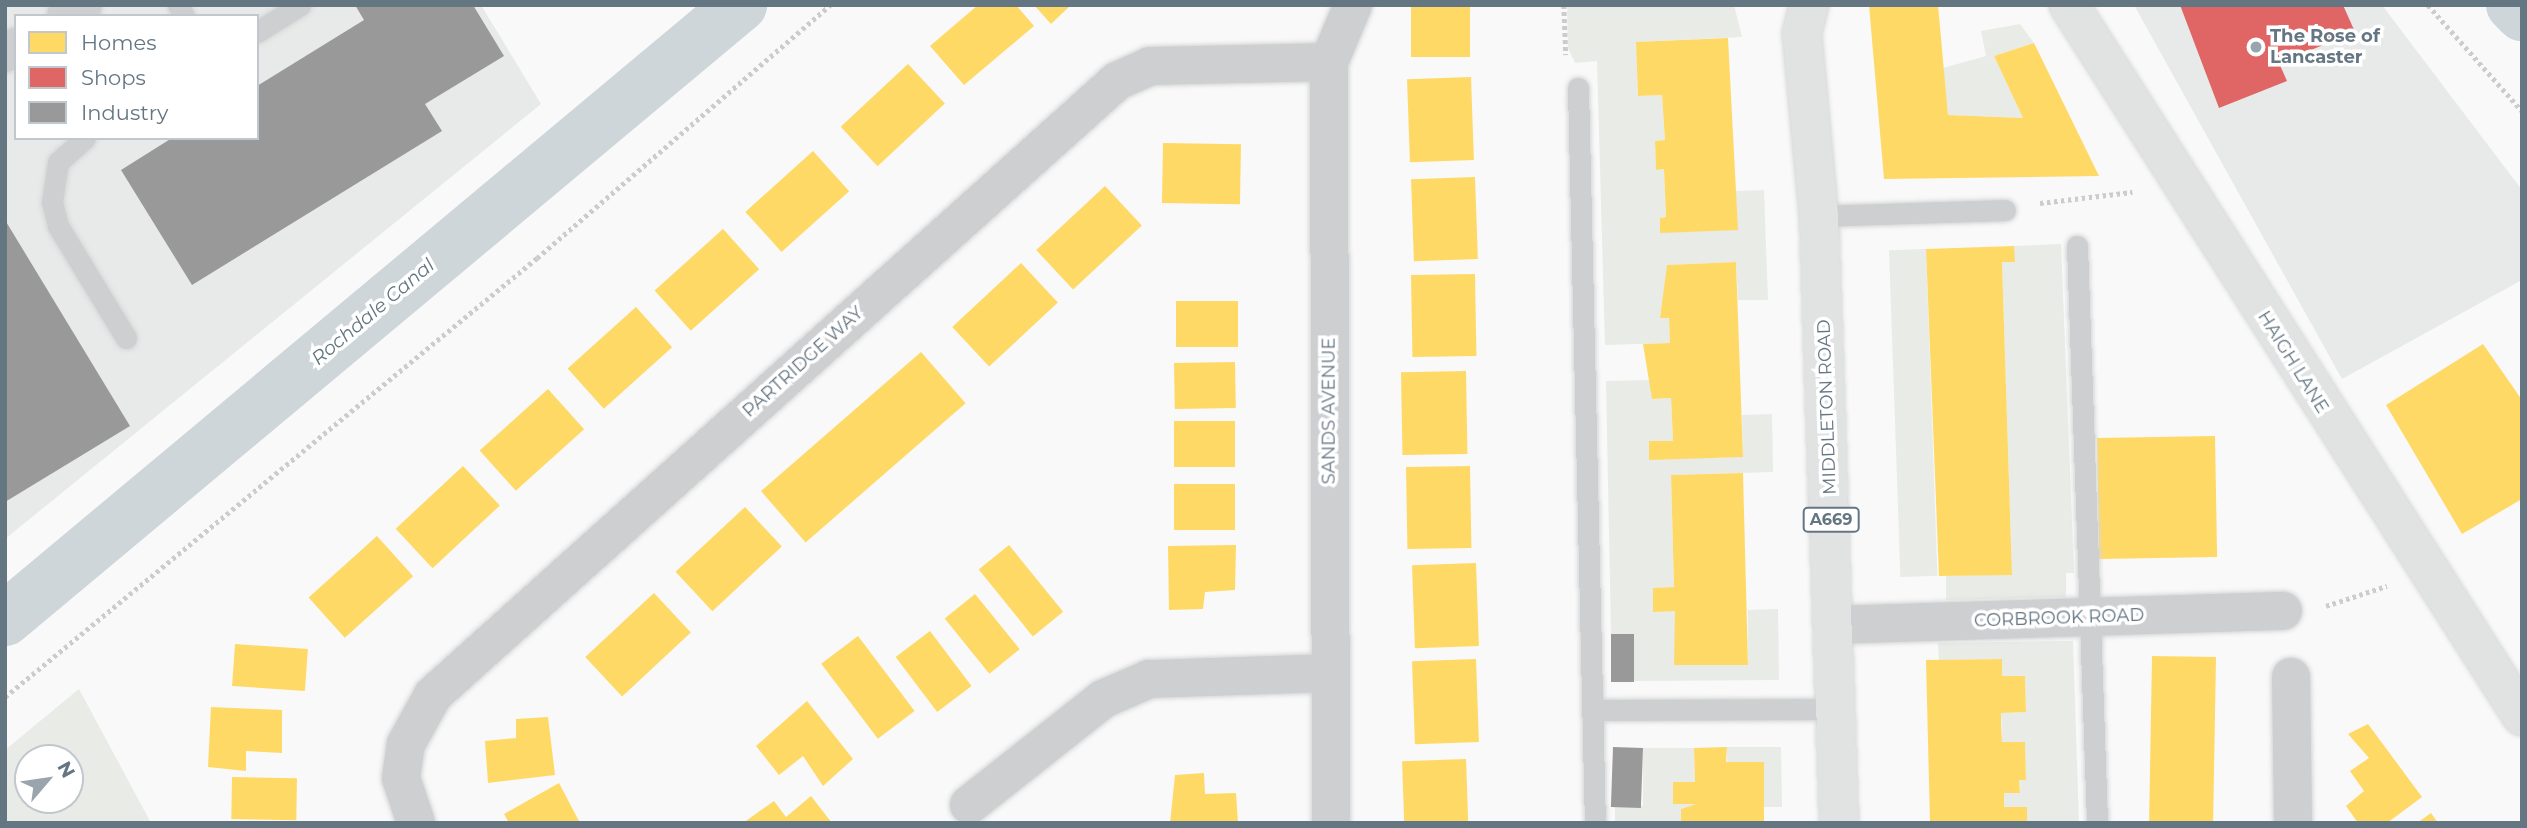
<!DOCTYPE html>
<html>
<head>
<meta charset="utf-8">
<style>
  body { margin:0 }
  #map { position:relative; width:2527px; height:828px; overflow:hidden; background:#f9f9f9; font-family:Montserrat,sans-serif }
  div>[style] { position:absolute }
  [style*='--x'] { left:calc(var(--x)*1px); top:calc(var(--y)*1px); width:calc(var(--w)*1px); rotate:calc(var(--a)*1deg) }
  .built>* { inset:0; background:#e8e9e9 }
  .green>* { inset:0; background:#e8ebe6; transform-origin:0 0 }
  .homes>* { inset:0; background:#ffd966; transform-origin:0 0 }
  .shops>* { inset:0; background:#e06666 }
  .industry>* { inset:0; background:#999; transform-origin:0 0 }
  .canal>* { height:54px; margin:-27px; padding:0 27px; transform-origin:27px; border-radius:27px; background:#ced6d9 }
  .path>* { height:4.5px; margin-top:-2.25px; transform-origin:0; background:repeating-linear-gradient(90deg,#cbcccd 0 3.5px,transparent 0 7px) }
  .roads { filter:drop-shadow(0 0 2px #d5d6d7) drop-shadow(0 0 2px #d5d6d7) }
  .service>* { height:21px; margin:-10.5px; padding:0 10.5px; transform-origin:10.5px; border-radius:10.5px; background:#cecfd0 }
  .minor>* { height:38px; margin:-19px; padding:0 19px; transform-origin:19px; border-radius:19px; background:#cecfd0 }
  .tertiary>* { height:38px; margin:-19px; padding:0 19px; transform-origin:19px; border-radius:19px; background:#cecfd0 }
  .secondary>* { height:38px; margin:-19px; padding:0 19px; transform-origin:19px; border-radius:19px; background:#e1e2e2 }
  .primary>* { height:38px; margin:-19px; padding:0 19px; transform-origin:19px; border-radius:19px; background:#e1e2e2 }
  .dots>* { width:19px; height:19px; translate:-50% -50%; box-sizing:border-box; border:4px solid #fff; border-radius:50% }
  span { translate:-50% -50%; white-space:nowrap; text-align:center; line-height:1.15; -webkit-text-stroke:7px #fff; paint-order:stroke }
  .shield-label span { padding:2px 5px; background:#fff; border:2px solid; border-radius:5px; -webkit-text-stroke-width:0 }
  .shield-label { font-size:16px; color:#657683; font-weight:700 }
  .poi-label { font-size:18px; color:#657683; font-weight:700 }
  .left { translate:0 -50%; text-align:left }
  .street-label { font-size:18px; color:#657683 }
  .water-label { font-size:19px; color:#60757c; font-style:italic }
  .frame { position:absolute; inset:0; border:7px solid #657683; pointer-events:none }
  .legend { position:absolute; left:14px; top:14px; width:245px; height:126px; box-sizing:border-box; background:#fff; border:2px solid #c1c8cd; margin:0; padding:9px 12px; list-style:none; font-size:21px; color:#657683 }
  .legend li { display:flex; align-items:center; gap:14px; height:35px }
  .legend b { width:35px; border:2px solid #c1c8cd }
  .north { position:absolute; left:14px; top:744px; width:70px; height:70px; box-sizing:border-box; background:#fff; border:2px solid #c1c8cd; border-radius:50%; rotate:61deg; font-size:19px; font-weight:700; line-height:28px; text-align:center; color:#657683 }
  .north::after { content:''; display:block; margin:auto; width:24px; height:32px; background:#99a4ac; clip-path:polygon(50% 0,100% 100%,50% 72%,0 100%) }
</style>
</head>
<body>
<div id="map">
  <div class="built">
    <div style="clip-path:polygon(evenodd,5px 5px,481px 5px,541px 104px,5px 539px,5px 5px,16px 16px,257px 16px,257px 138px,16px 138px,16px 16px)"></div>
    <div style="clip-path:polygon(2134px 5px,2382px 5px,2522px 190px,2522px 280px,2342px 379px)"></div>
  </div>
  <div class="green">
    <div style="clip-path:polygon(1567px 5px,1734px 5px,1742px 37px,1636px 42px,1638px 96px,1662px 95px,1665px 140px,1655px 141px,1656px 170px,1664px 169px,1666px 217px,1660px 218px,1661px 233px,1736px 191px,1764px 190px,1768px 300px,1738px 300px,1736px 262px,1668px 265px,1660px 317px,1669px 318px,1670px 343px,1605px 345px,1597px 61px,1575px 63px,1568px 48px)"></div>
    <div style="clip-path:polygon(2020px 24px,2034px 43px,1994px 56px,2023px 118px,1948px 115px,1943px 68px,1986px 56px,1981px 31px)"></div>
    <div style="clip-path:polygon(2061px 244px,2074px 573px,2066px 573px,2066px 597px,1946px 600px,1946px 576px,2012px 574px,2002px 262px,2014px 261px,2014px 246px)"></div>
    <div style="left:1926px;top:249px;width:327px;height:37px;rotate:88deg"></div>
    <div style="clip-path:polygon(1652px 380px,1652px 399px,1671px 398px,1673px 441px,1649px 441px,1650px 459px,1743px 457px,1742px 415px,1772px 414px,1773px 472px,1671px 475px,1674px 587px,1653px 588px,1653px 611px,1675px 611px,1675px 665px,1748px 665px,1748px 610px,1778px 609px,1779px 680px,1634px 681px,1634px 634px,1611px 634px,1606px 381px)"></div>
    <div style="clip-path:polygon(2073px 641px,2079px 823px,2027px 823px,2027px 807px,2004px 807px,2004px 793px,2020px 792px,2019px 780px,2026px 780px,2025px 742px,2002px 742px,2001px 713px,2026px 712px,2025px 676px,2002px 676px,2001px 659px,1939px 660px,1938px 643px)"></div>
    <div style="clip-path:polygon(evenodd,79px 689px,151px 823px,5px 823px,5px 750px,79px 689px,28px 758px,70px 758px,70px 800px,28px 800px,28px 758px)"></div>
    <div style="clip-path:polygon(1727px 747px,1781px 747px,1782px 807px,1764px 807px,1764px 762px,1727px 762px)"></div>
    <div style="clip-path:polygon(1643px 748px,1694px 748px,1695px 782px,1673px 783px,1673px 804px,1696px 804px,1681px 809px,1681px 823px,1615px 823px,1615px 807px,1643px 806px)"></div>
  </div>
  <div class="homes">
    <div style="clip-path:polygon(978px 5px,1016px 5px,1034px 26px,964px 85px,930px 46px)"></div>
    <div style="clip-path:polygon(1034px 5px,1071px 5px,1051px 24px)"></div>
    <div style="left:1411px;top:5px;width:59px;height:52px"></div>
    <div style="clip-path:polygon(1869px 5px,1938px 5px,1948px 115px,2023px 118px,1994px 56px,2034px 43px,2099px 176px,1884px 179px)"></div>
    <div style="clip-path:polygon(1728px 38px,1738px 230px,1660px 233px,1660px 218px,1666px 217px,1664px 169px,1656px 170px,1655px 141px,1665px 140px,1662px 95px,1638px 96px,1636px 42px)"></div>
    <div style="left:908px;top:64px;width:54px;height:92px;rotate:47deg"></div>
    <div style="left:1471px;top:77px;width:83px;height:64px;rotate:88deg"></div>
    <div style="left:1163px;top:143px;width:78px;height:60px;rotate:1deg"></div>
    <div style="left:813px;top:151px;width:54px;height:91px;rotate:48deg"></div>
    <div style="left:1475px;top:177px;width:82px;height:64px;rotate:88deg"></div>
    <div style="left:1105px;top:186px;width:54px;height:94px;rotate:47deg"></div>
    <div style="left:723px;top:229px;width:54px;height:92px;rotate:48deg"></div>
    <div style="clip-path:polygon(2014px 246px,2015px 262px,2002px 262px,2012px 575px,1939px 576px,1926px 249px)"></div>
    <div style="clip-path:polygon(1736px 262px,1743px 457px,1649px 460px,1649px 441px,1673px 441px,1671px 398px,1652px 399px,1643px 344px,1670px 343px,1669px 318px,1660px 318px,1667px 265px)"></div>
    <div style="left:1021px;top:263px;width:54px;height:94px;rotate:47deg"></div>
    <div style="left:1475px;top:274px;width:82px;height:64px;rotate:89deg"></div>
    <div style="left:1238px;top:301px;width:46px;height:62px;rotate:90deg"></div>
    <div style="left:636px;top:307px;width:54px;height:92px;rotate:48deg"></div>
    <div style="clip-path:polygon(2483px 344px,2522px 400px,2522px 499px,2462px 534px,2386px 405px)"></div>
    <div style="left:921px;top:352px;width:68px;height:212px;rotate:49deg"></div>
    <div style="left:1235px;top:362px;width:46px;height:61px;rotate:89deg"></div>
    <div style="left:1466px;top:371px;width:83px;height:65px;rotate:89deg"></div>
    <div style="left:548px;top:389px;width:54px;height:92px;rotate:48deg"></div>
    <div style="left:1235px;top:421px;width:46px;height:61px;rotate:90deg"></div>
    <div style="left:2215px;top:436px;width:121px;height:118px;rotate:89deg"></div>
    <div style="left:463px;top:466px;width:54px;height:92px;rotate:47deg"></div>
    <div style="left:1470px;top:466px;width:82px;height:64px;rotate:89deg"></div>
    <div style="clip-path:polygon(1743px 473px,1748px 665px,1674px 665px,1675px 611px,1653px 612px,1653px 588px,1674px 587px,1671px 475px)"></div>
    <div style="left:1235px;top:484px;width:46px;height:61px;rotate:90deg"></div>
    <div style="left:745px;top:507px;width:54px;height:95px;rotate:47deg"></div>
    <div style="left:377px;top:536px;width:54px;height:92px;rotate:48deg"></div>
    <div style="left:1009px;top:545px;width:86px;height:39px;rotate:51deg"></div>
    <div style="clip-path:polygon(1236px 545px,1235px 590px,1205px 592px,1203px 609px,1169px 610px,1168px 546px)"></div>
    <div style="left:1476px;top:563px;width:83px;height:64px;rotate:88deg"></div>
    <div style="left:654px;top:593px;width:54px;height:94px;rotate:47deg"></div>
    <div style="left:975px;top:594px;width:71px;height:39px;rotate:51deg"></div>
    <div style="left:930px;top:631px;width:69px;height:43px;rotate:53deg"></div>
    <div style="left:858px;top:636px;width:94px;height:46px;rotate:53deg"></div>
    <div style="left:235px;top:644px;width:73px;height:42px;rotate:4deg"></div>
    <div style="left:2152px;top:656px;width:64px;height:167px;rotate:1deg"></div>
    <div style="left:1476px;top:659px;width:83px;height:64px;rotate:88deg"></div>
    <div style="clip-path:polygon(2002px 659px,2002px 676px,2025px 676px,2026px 712px,2001px 713px,2001px 725px,2002px 742px,2025px 742px,2026px 780px,2019px 780px,2020px 793px,2004px 793px,2004px 807px,2027px 807px,2027px 823px,1930px 823px,1926px 660px)"></div>
    <div style="clip-path:polygon(807px 701px,853px 759px,823px 786px,803px 756px,779px 775px,756px 746px)"></div>
    <div style="clip-path:polygon(211px 707px,282px 710px,282px 753px,246px 751px,246px 771px,208px 767px)"></div>
    <div style="clip-path:polygon(548px 717px,555px 775px,488px 783px,485px 741px,516px 738px,516px 719px)"></div>
    <div style="clip-path:polygon(2368px 724px,2422px 797px,2387px 823px,2358px 823px,2346px 806px,2364px 791px,2350px 771px,2369px 758px,2348px 734px)"></div>
    <div style="clip-path:polygon(1727px 747px,1726px 762px,1764px 762px,1764px 823px,1681px 823px,1681px 809px,1696px 804px,1673px 804px,1673px 782px,1695px 782px,1694px 748px)"></div>
    <div style="left:1466px;top:759px;width:64px;height:64px;rotate:88deg"></div>
    <div style="clip-path:polygon(1204px 773px,1205px 794px,1236px 793px,1238px 823px,1170px 823px,1175px 775px)"></div>
    <div style="left:232px;top:777px;width:65px;height:42px;rotate:1deg"></div>
    <div style="clip-path:polygon(559px 783px,580px 823px,509px 823px,504px 814px)"></div>
    <div style="clip-path:polygon(811px 796px,832px 823px,743px 823px,774px 801px,786px 817px)"></div>
    <div style="clip-path:polygon(2431px 813px,2438px 823px,2417px 823px)"></div>
  </div>
  <div class="shops">
    <div style="clip-path:polygon(2180px 5px,2343px 5px,2355px 32px,2279px 63px,2287px 81px,2219px 108px)"></div>
  </div>
  <div class="industry">
    <div style="clip-path:polygon(355px 5px,473px 5px,504px 56px,425px 104px,442px 131px,192px 285px,121px 170px,172px 138px,257px 138px,257px 86px,364px 20px)"></div>
    <div style="clip-path:polygon(5px 220px,130px 426px,5px 502px)"></div>
    <div style="left:1611px;top:634px;width:23px;height:48px"></div>
    <div style="left:1613px;top:747px;width:30px;height:60px;rotate:2deg"></div>
  </div>
  <div class="canal">
    <div style="--x:2513;--y:5;--w:13;--a:45"></div>
    <div style="--x:5;--y:619;--w:958;--a:-39.87"></div>
  </div>
  <div class="path">
    <div style="--x:1564;--y:5;--w:50;--a:87.7"></div>
    <div style="--x:2428;--y:5;--w:142;--a:48.4"></div>
    <div style="--x:2040;--y:203;--w:93;--a:-6.8"></div>
    <div style="--x:2326;--y:606;--w:64;--a:-18.2"></div>
    <div style="--x:5;--y:697;--w:690;--a:-39.53"></div>
    <div style="--x:537;--y:258;--w:387;--a:-40.8"></div>
  </div>
  <div class="roads">
    <div class="service">
      <div style="--x:178;--y:5;--w:13;--a:61"></div>
      <div style="--x:257;--y:32;--w:51;--a:-32.1"></div>
      <div style="--x:1578;--y:88;--w:735;--a:88.68"></div>
      <div style="--x:85;--y:138;--w:36;--a:138"></div>
      <div style="--x:58;--y:162;--w:40;--a:98.5"></div>
      <div style="--x:52;--y:202;--w:25;--a:76"></div>
      <div style="--x:58;--y:226;--w:131;--a:58.7"></div>
      <div style="--x:1819;--y:216;--w:186;--a:-1.8"></div>
      <div style="--x:2077;--y:246;--w:577;--a:88.01"></div>
      <div style="--x:1593;--y:710;--w:243;--a:-0.2"></div>
    </div>
    <div class="minor">
      <div style="--x:1835;--y:625;--w:448;--a:-1.8"></div>
      <div style="--x:2291;--y:677;--w:146;--a:89.2"></div>
      <div style="--x:969;--y:805;--w:171;--a:-38.3"></div>
      <div style="--x:1103;--y:699;--w:50;--a:-23.5"></div>
      <div style="--x:1149;--y:679;--w:179;--a:-1.9"></div>
      <div style="--x:416;--y:823;--w:47;--a:-108.4"></div>
      <div style="--x:401;--y:778;--w:34;--a:-82"></div>
      <div style="--x:406;--y:744;--w:56;--a:-61.1"></div>
      <div style="--x:433;--y:695;--w:919;--a:-41.91"></div>
      <div style="--x:1117;--y:81;--w:36;--a:-24"></div>
      <div style="--x:1150;--y:66;--w:179;--a:-1.3"></div>
      <div style="--x:1331;--y:823;--w:761;--a:-90.15"></div>
      <div style="--x:1329;--y:62;--w:62;--a:-67.2"></div>
    </div>
    <div class="tertiary">
      <div style="--x:66;--y:16;--w:20;--a:-33"></div>
      <div style="--x:5;--y:53;--w:13;--a:-29"></div>
    </div>
    <div class="secondary">
      <div style="--x:2069;--y:5;--w:843;--a:57.5"></div>
    </div>
    <div class="primary">
      <div style="--x:1809;--y:5;--w:30;--a:104"></div>
      <div style="--x:1802;--y:34;--w:183;--a:84.7"></div>
      <div style="--x:1819;--y:216;--w:607;--a:88.11"></div>
    </div>
  </div>
  <div class="dots">
    <div style="left:2256px;top:47px;background:#99a4ac"></div>
  </div>
  <div class="shield-label">
    <span style="left:1831px;top:520px">A669</span>
  </div>
  <div class="poi-label">
    <span class="left" style="left:2270px;top:47px">The Rose of<br>Lancaster</span>
  </div>
  <div class="street-label">
    <span style="left:803px;top:362px;rotate:-42deg">PARTRIDGE WAY</span>
    <span style="left:2293px;top:362px;rotate:58deg">HAIGH LANE</span>
    <span style="left:1827px;top:407px;rotate:-92deg">MIDDLETON ROAD</span>
    <span style="left:1329px;top:411px;rotate:-90deg">SANDS AVENUE</span>
    <span style="left:2059px;top:618px;rotate:-2deg">CORBROOK ROAD</span>
  </div>
  <div class="water-label">
    <span style="left:373px;top:312px;rotate:-40deg">Rochdale Canal</span>
  </div>
  <div class="frame"></div>
  <ul class="legend">
  <li><b style="height:19px;background:#ffd966"></b>Homes</li>
  <li><b style="height:19px;background:#e06666"></b>Shops</li>
  <li><b style="height:19px;background:#999"></b>Industry</li>
  </ul>
  <div class="north">N</div>
</div>
</body>
</html>
